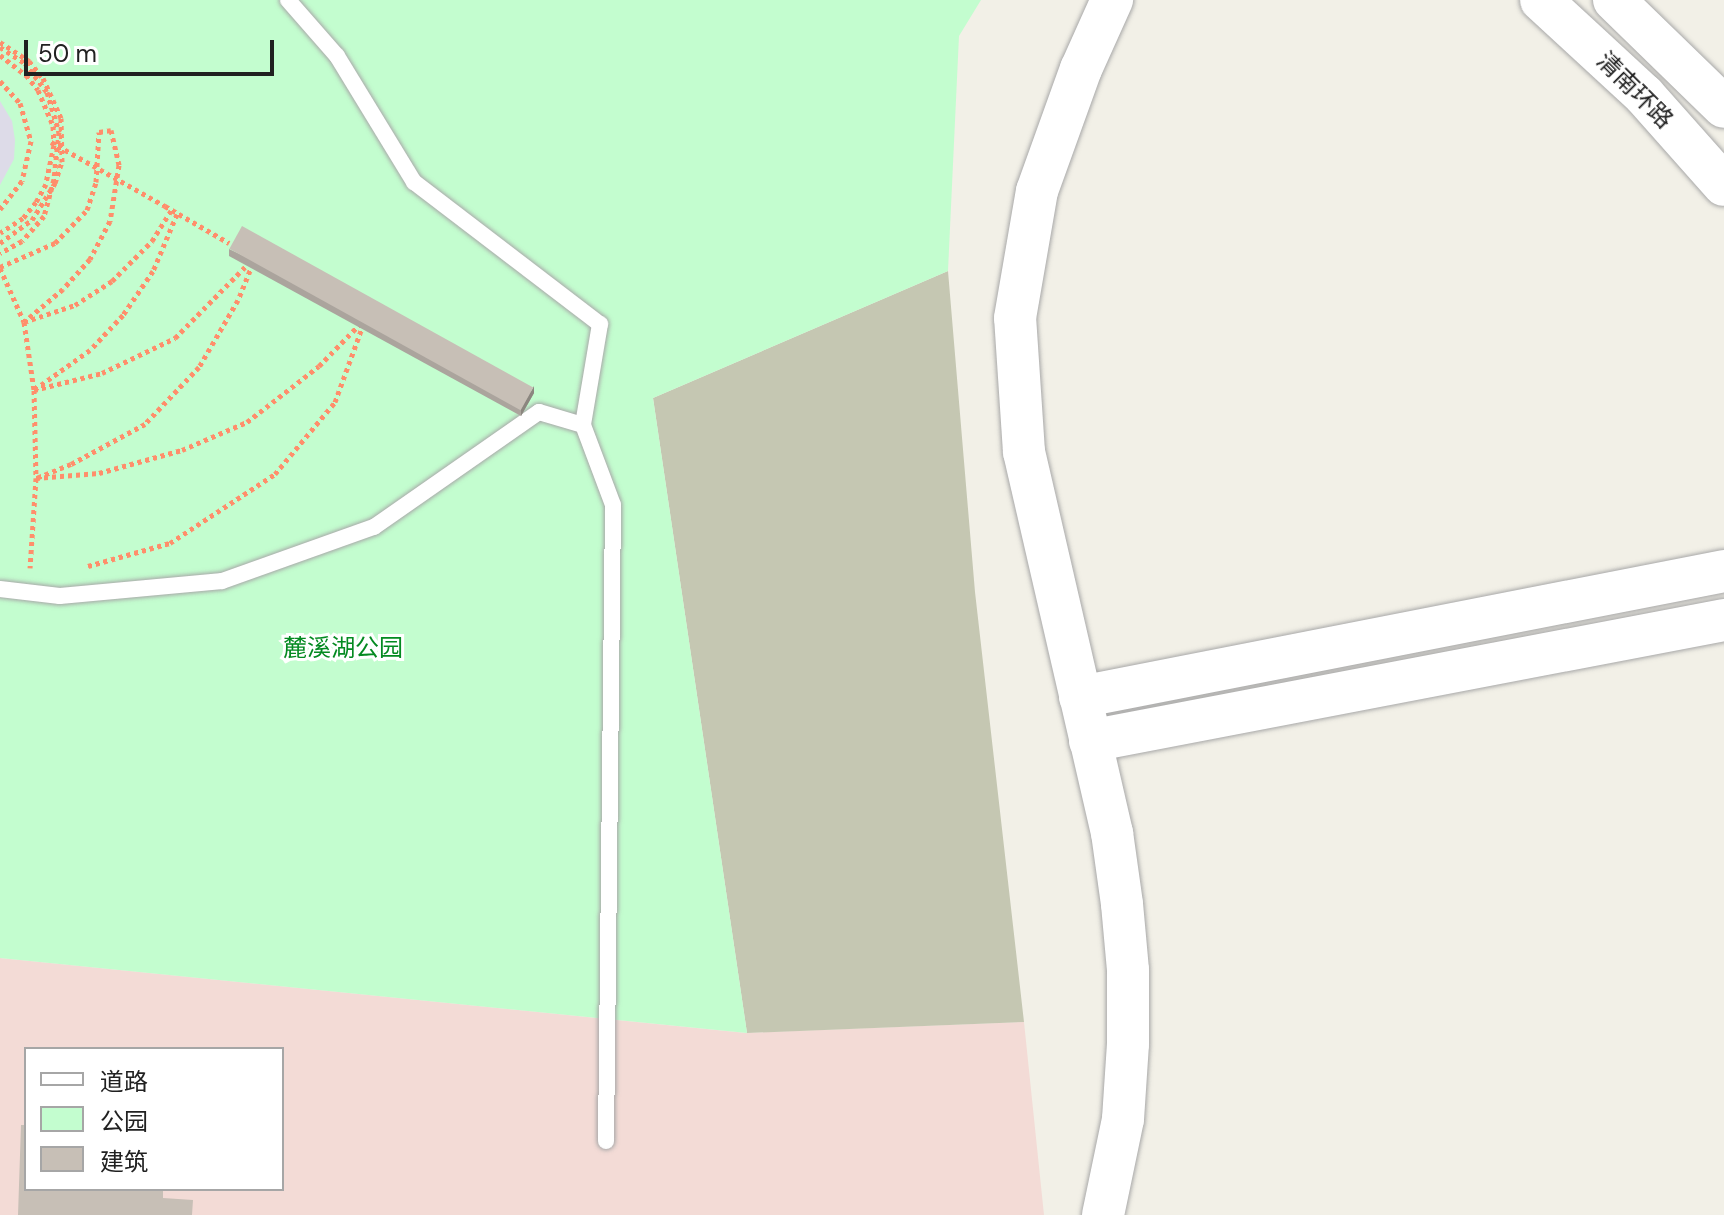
<!DOCTYPE html>
<html>
<head>
<meta charset="utf-8">
<style>
  body { margin:0 }
  #map { position:relative; width:1724px; height:1215px; overflow:hidden; background:#f2f0e7; font-family:"DM Sans","Noto Sans SC",sans-serif }
  div>[style] { position:absolute }
  [style*='--x'] { left:calc(var(--x)*1px); top:calc(var(--y)*1px); width:calc(var(--w)*1px); rotate:calc(var(--a)*1deg) }
  .commercial>* { inset:0; background:#f3dbd6 }
  .construction>* { inset:0; background:#c5c7b2 }
  .park>* { inset:0; background:#c3fdcf }
  .plaza>* { inset:0; background:#dddbe8 }
  .path>* { height:5px; margin-top:-2.5px; transform-origin:0; background:repeating-linear-gradient(90deg,#ff8e6b 0 4px,transparent 0 8px) }
  .roads { filter:drop-shadow(0 0 2px #a8a8a8) drop-shadow(0 0 2px #a8a8a8) }
  .service>* { height:16px; margin:-8px; padding:0 8px; transform-origin:8px; border-radius:8px; background:#fff }
  .tertiary>* { height:42px; margin:-21px; padding:0 21px; transform-origin:21px; border-radius:21px; background:#fff }
  .path-bridge>* { height:5px; margin-top:-2.5px; transform-origin:0; background:repeating-linear-gradient(90deg,#ff8e6b 0 4px,transparent 0 8px) }
  .wall>* { inset:0; background:#aba49d }
  .shaded-wall>* { inset:0; background:#8b867f }
  .building>* { inset:0; background:#c7bfb6; transform-origin:0 0 }
  span { translate:-50% -50%; white-space:nowrap; text-align:center; line-height:1.15; -webkit-text-stroke:6px #fff; paint-order:stroke }
  .street-label { font-size:24px; color:#212121 }
  .park-label { font-size:24px; color:#048a21 }
  .legend { position:absolute; left:24px; top:1047px; width:260px; height:144px; box-sizing:border-box; background:#fff; border:2px solid #a6a6a6; margin:0; padding:10px 14px; list-style:none; font-size:24px; color:#212121 }
  .legend li { display:flex; align-items:center; gap:16px; height:40px }
  .legend b { width:40px; border:2px solid #a6a6a6 }
  .scale { position:absolute; left:24px; top:40px; width:250px; height:36px; box-sizing:border-box; border:4px solid #212121; border-top:0; padding-left:10px; font-size:24px; line-height:28px; white-space:nowrap; color:#212121; -webkit-text-stroke:6px #fff; paint-order:stroke }
</style>
</head>
<body>
<div id="map">
  <div class="commercial">
    <div style="clip-path:polygon(evenodd,0 958px,746px 1033px,1024px 1022px,1044px 1215px,0 1215px,0 958px,26px 1049px,282px 1049px,282px 1189px,26px 1189px,26px 1049px)"></div>
  </div>
  <div class="construction">
    <div style="clip-path:polygon(948px 271px,975px 592px,1024px 1022px,747px 1033px,653px 398px)"></div>
  </div>
  <div class="park">
    <div style="clip-path:polygon(0 0,981px 0,959px 36px,948px 271px,653px 398px,747px 1033px,0 958px)"></div>
  </div>
  <div class="plaza">
    <div style="clip-path:polygon(0 101px,12px 121px,15px 140px,14px 159px,0 185px)"></div>
  </div>
  <div class="path">
    <div style="--x:0;--y:42;--w:35;--a:33"></div>
    <div style="--x:29;--y:61;--w:22;--a:51"></div>
    <div style="--x:43;--y:78;--w:44;--a:65.8"></div>
    <div style="--x:0;--y:47;--w:30;--a:33"></div>
    <div style="--x:25;--y:63;--w:36;--a:53"></div>
    <div style="--x:47;--y:92;--w:42;--a:73.3"></div>
    <div style="--x:59;--y:132;--w:47;--a:96.1"></div>
    <div style="--x:54;--y:179;--w:38;--a:105"></div>
    <div style="--x:44;--y:216;--w:33;--a:131"></div>
    <div style="--x:22;--y:241;--w:25;--a:151"></div>
    <div style="--x:0;--y:55;--w:33;--a:38"></div>
    <div style="--x:26;--y:75;--w:19;--a:51"></div>
    <div style="--x:38;--y:90;--w:39;--a:67"></div>
    <div style="--x:53;--y:126;--w:19;--a:87"></div>
    <div style="--x:54;--y:145;--w:40;--a:102"></div>
    <div style="--x:46;--y:184;--w:21;--a:119"></div>
    <div style="--x:36;--y:202;--w:21;--a:129"></div>
    <div style="--x:23;--y:218;--w:27;--a:147"></div>
    <div style="--x:0;--y:81;--w:30;--a:48"></div>
    <div style="--x:20;--y:103;--w:40;--a:74"></div>
    <div style="--x:31;--y:141;--w:41;--a:102.7"></div>
    <div style="--x:22;--y:181;--w:36;--a:128"></div>
    <div style="--x:165;--y:206;--w:74;--a:30"></div>
    <div style="--x:177;--y:214;--w:62;--a:112.8"></div>
    <div style="--x:153;--y:271;--w:53;--a:124.3"></div>
    <div style="--x:123;--y:315;--w:48;--a:133.3"></div>
    <div style="--x:90;--y:350;--w:69;--a:144.5"></div>
    <div style="--x:34;--y:390;--w:70;--a:-14"></div>
    <div style="--x:102;--y:373;--w:81;--a:-25.6"></div>
    <div style="--x:175;--y:338;--w:107;--a:-45.4"></div>
    <div style="--x:253;--y:263;--w:40;--a:112"></div>
    <div style="--x:238;--y:300;--w:78;--a:120.2"></div>
    <div style="--x:199;--y:367;--w:79;--a:133.5"></div>
    <div style="--x:145;--y:424;--w:84;--a:151.6"></div>
    <div style="--x:71;--y:464;--w:38;--a:158"></div>
    <div style="--x:36;--y:478;--w:63;--a:-4.5"></div>
    <div style="--x:99;--y:473;--w:86;--a:-15.5"></div>
    <div style="--x:182;--y:450;--w:71;--a:-23.3"></div>
    <div style="--x:247;--y:422;--w:91;--a:-37.9"></div>
    <div style="--x:319;--y:366;--w:60;--a:-45.7"></div>
    <div style="--x:0;--y:267;--w:60;--a:-23.6"></div>
    <div style="--x:55;--y:243;--w:46;--a:-45.9"></div>
    <div style="--x:87;--y:210;--w:29;--a:-72"></div>
    <div style="--x:96;--y:182;--w:50;--a:-86.6"></div>
    <div style="--x:99;--y:132;--w:12;--a:-9"></div>
    <div style="--x:111;--y:130;--w:36;--a:77"></div>
    <div style="--x:119;--y:165;--w:57;--a:99.1"></div>
    <div style="--x:110;--y:221;--w:43;--a:117.8"></div>
    <div style="--x:90;--y:259;--w:40;--a:132"></div>
    <div style="--x:63;--y:289;--w:51;--a:139.8"></div>
    <div style="--x:24;--y:322;--w:54;--a:-18.4"></div>
    <div style="--x:75;--y:305;--w:44;--a:-33"></div>
    <div style="--x:112;--y:281;--w:57;--a:-45"></div>
    <div style="--x:152;--y:241;--w:36;--a:-58"></div>
    <div style="--x:0;--y:268;--w:59;--a:66"></div>
    <div style="--x:24;--y:322;--w:69;--a:81.6"></div>
    <div style="--x:34;--y:390;--w:88;--a:88.7"></div>
    <div style="--x:36;--y:478;--w:90;--a:93.8"></div>
    <div style="--x:88;--y:566;--w:85;--a:-15.7"></div>
    <div style="--x:170;--y:543;--w:126;--a:-33.3"></div>
    <div style="--x:275;--y:474;--w:94;--a:-50.2"></div>
    <div style="--x:335;--y:402;--w:82;--a:-70"></div>
  </div>
  <div class="roads">
    <div class="service">
      <div style="--x:288;--y:0;--w:74;--a:48.8"></div>
      <div style="--x:337;--y:56;--w:148;--a:58.6"></div>
      <div style="--x:414;--y:182;--w:234;--a:37.4"></div>
      <div style="--x:600;--y:324;--w:102;--a:99.6"></div>
      <div style="--x:0;--y:589;--w:60;--a:6.7"></div>
      <div style="--x:60;--y:596;--w:163;--a:-5.3"></div>
      <div style="--x:222;--y:581;--w:161;--a:-19.6"></div>
      <div style="--x:374;--y:527;--w:201;--a:-34.9"></div>
      <div style="--x:539;--y:412;--w:46;--a:16.5"></div>
      <div style="--x:583;--y:425;--w:85;--a:69.4"></div>
      <div style="--x:613;--y:505;--w:636;--a:90.63"></div>
    </div>
    <div class="tertiary">
      <div style="--x:1541;--y:0;--w:140;--a:42.7"></div>
      <div style="--x:1644;--y:95;--w:120;--a:48.4"></div>
      <div style="--x:1614;--y:0;--w:153;--a:44.2"></div>
      <div style="--x:1080;--y:697;--w:656;--a:-11.07"></div>
      <div style="--x:1090;--y:741;--w:645;--a:-10.81"></div>
      <div style="--x:1103;--y:1215;--w:98;--a:-78.2"></div>
      <div style="--x:1123;--y:1119;--w:75;--a:-86.2"></div>
      <div style="--x:1128;--y:1044;--w:74;--a:-90"></div>
      <div style="--x:1128;--y:970;--w:66;--a:-95.2"></div>
      <div style="--x:1122;--y:904;--w:72;--a:-98"></div>
      <div style="--x:1112;--y:833;--w:391;--a:-103"></div>
      <div style="--x:1024;--y:452;--w:134;--a:-93.8"></div>
      <div style="--x:1015;--y:318;--w:129;--a:-80.2"></div>
      <div style="--x:1037;--y:191;--w:130;--a:-70.2"></div>
      <div style="--x:1081;--y:69;--w:76;--a:-65.8"></div>
    </div>
  </div>
  <div class="path-bridge">
    <div style="--x:51;--y:142;--w:131;--a:29.3"></div>
    <div style="--x:0;--y:243;--w:39;--a:-36"></div>
    <div style="--x:32;--y:220;--w:44;--a:-58.1"></div>
    <div style="--x:55;--y:183;--w:22;--a:-72"></div>
    <div style="--x:62;--y:162;--w:44;--a:-91.3"></div>
  </div>
  <div class="wall">
    <div style="clip-path:polygon(229px 249px,534px 393px,521px 416px,229px 256px)"></div>
  </div>
  <div class="shaded-wall">
    <div style="clip-path:polygon(534px 386px,534px 393px,521px 416px,521px 409px)"></div>
  </div>
  <div class="building">
    <div style="left:242px;top:226px;width:333px;height:26px;rotate:29deg"></div>
    <div style="clip-path:polygon(21px 1125px,26px 1125px,26px 1189px,163px 1189px,163px 1198px,193px 1200px,192px 1215px,18px 1215px)"></div>
  </div>
  <div class="street-label">
    <span style="left:1635px;top:90px;rotate:45deg">清南环路</span>
  </div>
  <div class="park-label">
    <span style="left:343px;top:648px">麓溪湖公园</span>
  </div>
  <ul class="legend">
  <li><b style="height:10px;background:#fff"></b>道路</li>
  <li><b style="height:22px;background:#c3fdcf"></b>公园</li>
  <li><b style="height:22px;background:#c7bfb6"></b>建筑</li>
  </ul>
  <div class="scale">50 m</div>
</div>
</body>
</html>
